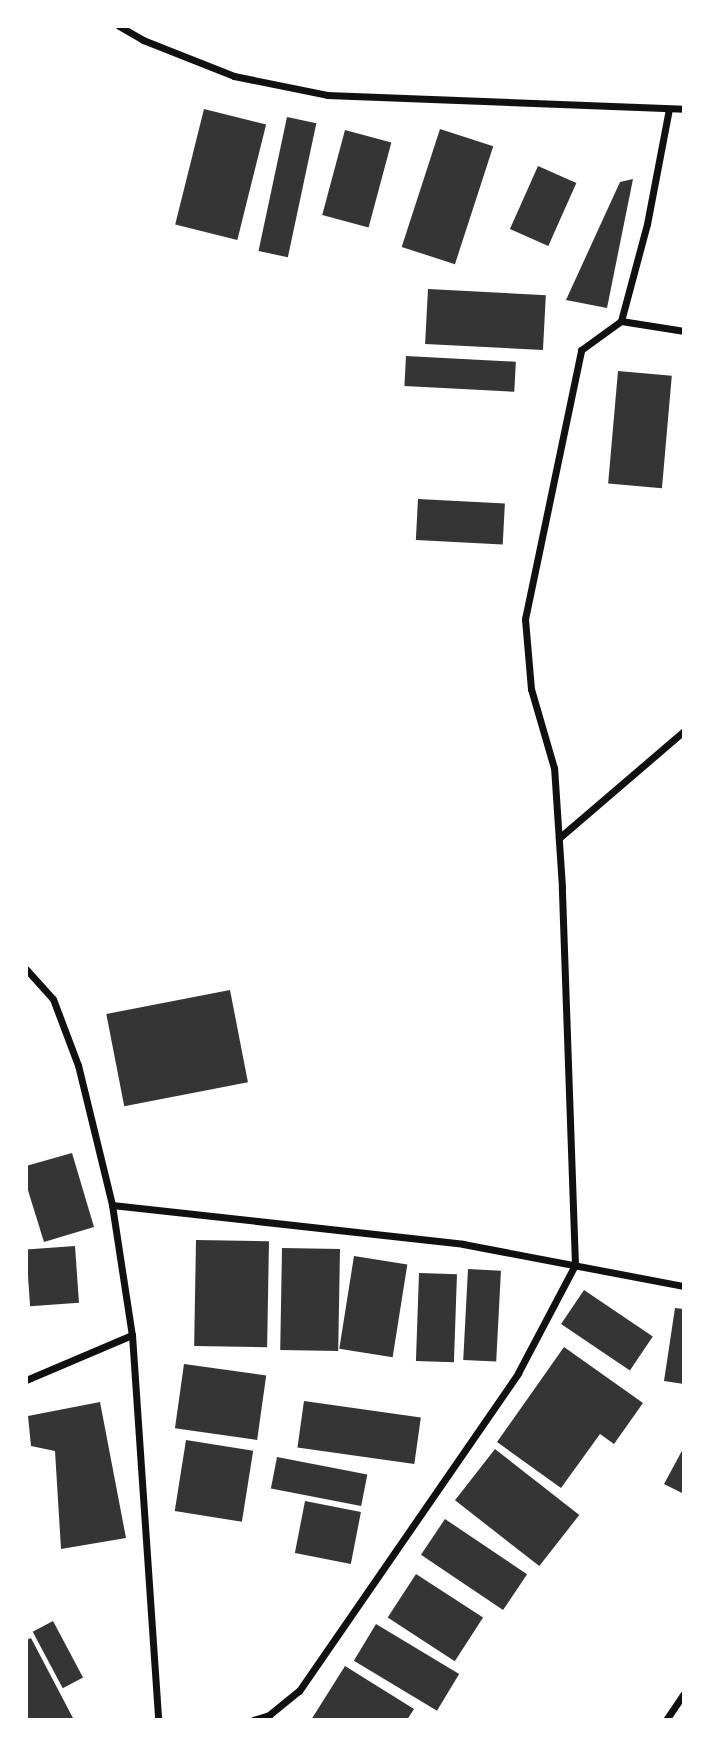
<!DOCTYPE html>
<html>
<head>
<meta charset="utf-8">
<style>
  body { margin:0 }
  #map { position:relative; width:710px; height:1746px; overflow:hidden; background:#fff; font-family:Georgia,serif }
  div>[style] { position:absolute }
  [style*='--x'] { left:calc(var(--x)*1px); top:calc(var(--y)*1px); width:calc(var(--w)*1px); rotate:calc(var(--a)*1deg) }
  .building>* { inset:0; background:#353535; transform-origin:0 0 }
  .minor>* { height:7px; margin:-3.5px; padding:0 3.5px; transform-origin:3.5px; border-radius:3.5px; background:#111 }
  span { translate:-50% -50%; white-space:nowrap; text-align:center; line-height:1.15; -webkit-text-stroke:7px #fff; paint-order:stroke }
  .frame { position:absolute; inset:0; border:28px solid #fff; pointer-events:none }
</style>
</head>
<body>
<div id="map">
  <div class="building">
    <div style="left:204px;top:109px;width:64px;height:119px;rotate:14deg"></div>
    <div style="left:287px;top:117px;width:30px;height:137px;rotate:12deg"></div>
    <div style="left:440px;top:129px;width:56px;height:124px;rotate:18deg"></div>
    <div style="left:345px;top:130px;width:48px;height:88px;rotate:15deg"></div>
    <div style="left:538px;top:166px;width:42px;height:69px;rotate:24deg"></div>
    <div style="clip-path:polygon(633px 179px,607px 308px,566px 300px,620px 182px)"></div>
    <div style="left:428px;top:289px;width:118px;height:55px;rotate:3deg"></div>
    <div style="left:406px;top:356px;width:110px;height:30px;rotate:3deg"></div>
    <div style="left:618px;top:371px;width:54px;height:113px;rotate:5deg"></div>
    <div style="left:418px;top:499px;width:87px;height:41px;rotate:3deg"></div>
    <div style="left:230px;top:990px;width:94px;height:126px;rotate:79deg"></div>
    <div style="clip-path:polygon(72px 1153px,94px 1227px,44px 1242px,26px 1184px,26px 1166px)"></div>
    <div style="left:196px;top:1240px;width:73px;height:106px;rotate:1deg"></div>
    <div style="left:75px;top:1246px;width:57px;height:49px;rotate:86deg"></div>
    <div style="left:282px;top:1248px;width:58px;height:102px;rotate:1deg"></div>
    <div style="left:354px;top:1256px;width:54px;height:94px;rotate:9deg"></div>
    <div style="left:468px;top:1269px;width:33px;height:91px;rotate:3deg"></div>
    <div style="left:419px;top:1273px;width:38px;height:88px;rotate:2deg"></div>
    <div style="left:584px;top:1290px;width:83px;height:41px;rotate:34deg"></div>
    <div style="clip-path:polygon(675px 1308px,684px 1309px,684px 1384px,664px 1381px)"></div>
    <div style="clip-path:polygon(564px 1347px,643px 1403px,614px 1444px,600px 1434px,561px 1488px,497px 1442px)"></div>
    <div style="left:184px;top:1364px;width:83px;height:65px;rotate:8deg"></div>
    <div style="left:304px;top:1401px;width:118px;height:47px;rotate:8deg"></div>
    <div style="clip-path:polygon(100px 1402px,126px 1538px,61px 1549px,55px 1451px,31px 1446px,28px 1416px)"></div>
    <div style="left:186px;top:1440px;width:68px;height:72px;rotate:9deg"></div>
    <div style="clip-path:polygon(684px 1447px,684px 1494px,664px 1484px)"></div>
    <div style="left:495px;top:1449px;width:107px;height:65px;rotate:38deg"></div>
    <div style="left:277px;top:1457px;width:92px;height:32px;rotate:11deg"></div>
    <div style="left:305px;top:1501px;width:57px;height:53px;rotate:11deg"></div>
    <div style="left:445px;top:1519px;width:99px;height:43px;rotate:34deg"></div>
    <div style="left:416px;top:1574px;width:80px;height:52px;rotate:33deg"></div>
    <div style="left:53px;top:1621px;width:64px;height:23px;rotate:62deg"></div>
    <div style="left:376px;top:1624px;width:97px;height:43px;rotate:31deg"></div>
    <div style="clip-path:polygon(31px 1638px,74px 1720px,26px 1720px,26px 1640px)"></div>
    <div style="clip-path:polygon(345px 1666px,414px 1709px,407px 1720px,311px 1720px)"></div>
  </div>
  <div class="minor">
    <div style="--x:119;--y:26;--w:28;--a:30"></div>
    <div style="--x:143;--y:40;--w:98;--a:21.6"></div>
    <div style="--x:234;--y:76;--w:95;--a:11.5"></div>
    <div style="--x:327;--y:95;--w:357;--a:2.2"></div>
    <div style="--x:621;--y:321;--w:64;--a:9"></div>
    <div style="--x:559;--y:838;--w:165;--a:-40.6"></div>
    <div style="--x:26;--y:969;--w:40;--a:48"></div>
    <div style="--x:53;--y:999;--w:71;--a:69.3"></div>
    <div style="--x:78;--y:1065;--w:144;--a:76.3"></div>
    <div style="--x:112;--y:1205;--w:132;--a:81.3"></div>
    <div style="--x:132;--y:1335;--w:386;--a:86.1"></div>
    <div style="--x:112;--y:1205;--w:353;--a:6.3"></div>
    <div style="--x:463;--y:1244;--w:225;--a:10.8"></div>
    <div style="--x:26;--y:1380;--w:115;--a:-23"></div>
    <div style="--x:253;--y:1720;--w:17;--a:-17"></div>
    <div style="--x:269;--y:1715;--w:38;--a:-39"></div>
    <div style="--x:299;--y:1691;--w:386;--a:-55.4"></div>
    <div style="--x:518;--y:1373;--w:122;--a:-62.2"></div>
    <div style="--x:575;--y:1265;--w:378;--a:-92"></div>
    <div style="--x:562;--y:887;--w:119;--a:-93.8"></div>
    <div style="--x:554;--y:768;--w:82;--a:-106.2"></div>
    <div style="--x:531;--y:689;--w:70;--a:-94.9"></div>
    <div style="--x:525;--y:619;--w:275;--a:-78.2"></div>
    <div style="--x:581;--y:350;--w:49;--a:-35.9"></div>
    <div style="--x:621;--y:321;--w:100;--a:-75"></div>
    <div style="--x:647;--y:224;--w:117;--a:-79.2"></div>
    <div style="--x:666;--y:1720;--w:32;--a:-56"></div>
  </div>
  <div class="frame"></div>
</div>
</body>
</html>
